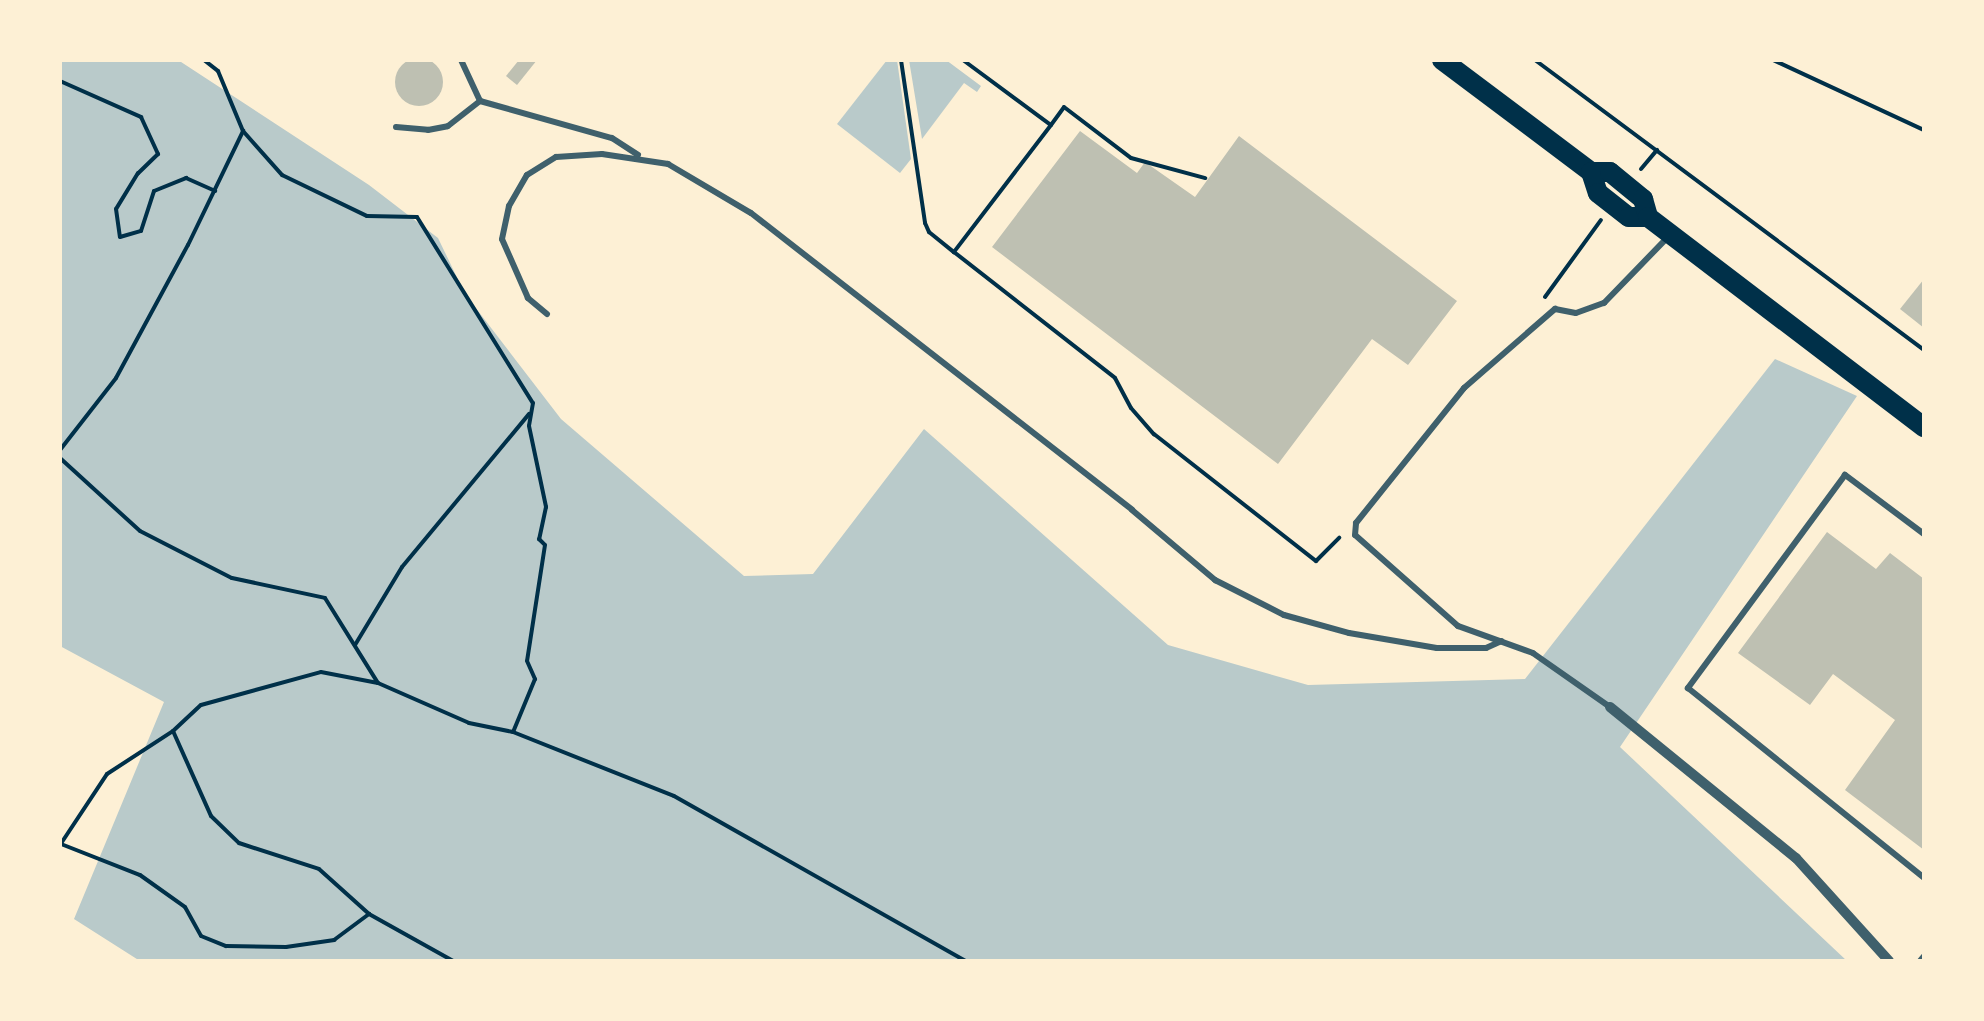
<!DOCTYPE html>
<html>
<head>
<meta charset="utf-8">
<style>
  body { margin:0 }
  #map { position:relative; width:1984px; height:1021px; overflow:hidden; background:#fdf0d5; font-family:"Asap Condensed",sans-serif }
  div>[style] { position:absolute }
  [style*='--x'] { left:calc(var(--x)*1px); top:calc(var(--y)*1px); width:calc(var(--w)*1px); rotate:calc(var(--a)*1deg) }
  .green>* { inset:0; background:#b9caca }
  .building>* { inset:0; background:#bec0b2 }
  .round { border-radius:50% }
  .path>* { height:4px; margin:-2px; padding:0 2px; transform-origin:2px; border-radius:2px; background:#003049 }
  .service>* { height:6px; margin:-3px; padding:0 3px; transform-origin:3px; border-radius:3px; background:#3f606c }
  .minor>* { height:10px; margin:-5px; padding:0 5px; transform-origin:5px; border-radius:5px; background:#3f606c }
  .secondary>* { height:20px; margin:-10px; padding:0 10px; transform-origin:10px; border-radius:10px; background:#003049 }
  span { translate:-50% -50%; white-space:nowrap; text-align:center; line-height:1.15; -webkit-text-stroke:8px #fdf0d5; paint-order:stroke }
  .frame { position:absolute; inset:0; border:62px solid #fdf0d5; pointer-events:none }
</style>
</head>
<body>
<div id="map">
  <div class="green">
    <div style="clip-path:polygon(60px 60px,178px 60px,369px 185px,438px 238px,465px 294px,561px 419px,744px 576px,813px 574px,924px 429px,1168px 645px,1308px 685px,1525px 679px,1775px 359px,1857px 396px,1620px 747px,1847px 961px,140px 961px,74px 919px,164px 702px,60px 646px)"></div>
    <div style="clip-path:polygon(887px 60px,897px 60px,911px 159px,900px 173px,837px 124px)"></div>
    <div style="clip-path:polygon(909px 60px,946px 60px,981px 86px,977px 92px,964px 83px,922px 139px)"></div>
  </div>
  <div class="building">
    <div class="round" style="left:395px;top:58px;width:48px;height:48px"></div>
    <div style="clip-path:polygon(519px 60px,537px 60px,517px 85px,506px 76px)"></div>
    <div style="clip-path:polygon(1080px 131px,1137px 173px,1145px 162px,1195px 197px,1239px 136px,1457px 301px,1408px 365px,1372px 339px,1278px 464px,992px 247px)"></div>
    <div style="clip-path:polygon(1924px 279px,1924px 328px,1900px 309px)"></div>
    <div style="clip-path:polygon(1827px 532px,1876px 569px,1890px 553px,1924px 579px,1924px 850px,1845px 790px,1895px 720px,1833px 674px,1810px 705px,1738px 653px)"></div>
  </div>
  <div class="path">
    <div style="--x:204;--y:60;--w:18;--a:38"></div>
    <div style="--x:218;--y:71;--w:65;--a:67.4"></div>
    <div style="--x:243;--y:131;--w:59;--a:48.4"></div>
    <div style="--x:282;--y:175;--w:94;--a:25.8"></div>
    <div style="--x:367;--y:216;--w:50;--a:1.1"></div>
    <div style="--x:417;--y:217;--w:219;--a:58.1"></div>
    <div style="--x:533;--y:403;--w:23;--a:100"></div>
    <div style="--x:529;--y:426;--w:83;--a:78.1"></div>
    <div style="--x:546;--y:507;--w:33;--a:102"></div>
    <div style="--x:539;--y:539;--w:8;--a:45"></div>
    <div style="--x:545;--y:545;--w:117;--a:98.8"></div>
    <div style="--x:527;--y:661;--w:20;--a:66"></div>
    <div style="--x:535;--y:679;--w:57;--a:112.5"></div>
    <div style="--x:901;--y:60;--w:165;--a:81.6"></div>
    <div style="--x:925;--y:223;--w:10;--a:66"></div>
    <div style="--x:929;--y:232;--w:32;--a:39"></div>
    <div style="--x:963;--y:60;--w:109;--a:36.5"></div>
    <div style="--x:1051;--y:125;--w:160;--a:127.4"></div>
    <div style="--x:954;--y:252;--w:204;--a:38"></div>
    <div style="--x:1115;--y:378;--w:34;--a:62"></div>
    <div style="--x:1131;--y:408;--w:35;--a:49"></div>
    <div style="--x:1154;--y:434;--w:206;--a:38.1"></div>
    <div style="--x:1316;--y:561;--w:33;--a:-45"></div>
    <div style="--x:1535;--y:60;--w:485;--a:36.7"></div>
    <div style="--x:1773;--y:60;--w:166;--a:24.9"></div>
    <div style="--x:60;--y:81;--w:89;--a:24"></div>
    <div style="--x:141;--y:117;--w:41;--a:65.3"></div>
    <div style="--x:158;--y:154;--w:28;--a:136"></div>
    <div style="--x:138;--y:173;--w:42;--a:121.4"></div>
    <div style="--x:116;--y:209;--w:28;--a:82"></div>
    <div style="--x:120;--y:237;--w:22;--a:-16"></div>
    <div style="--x:141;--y:231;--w:42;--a:-72"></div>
    <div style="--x:154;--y:191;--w:35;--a:-22"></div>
    <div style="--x:186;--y:178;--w:32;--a:24"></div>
    <div style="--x:1051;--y:125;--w:22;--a:-54"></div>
    <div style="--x:1064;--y:107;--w:84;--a:37.3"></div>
    <div style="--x:1131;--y:158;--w:77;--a:15.1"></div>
    <div style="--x:1641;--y:169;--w:25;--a:-50"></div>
    <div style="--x:1545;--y:297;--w:95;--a:-54"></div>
    <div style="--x:60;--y:450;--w:91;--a:-52.1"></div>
    <div style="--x:116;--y:378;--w:151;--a:-61.6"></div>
    <div style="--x:188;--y:245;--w:127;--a:-64.2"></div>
    <div style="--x:60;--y:458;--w:108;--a:42.4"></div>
    <div style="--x:140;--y:531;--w:103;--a:27.1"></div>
    <div style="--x:232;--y:578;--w:95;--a:12.1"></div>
    <div style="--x:325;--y:598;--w:100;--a:58.1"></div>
    <div style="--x:378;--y:683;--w:99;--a:23.7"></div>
    <div style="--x:469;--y:723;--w:45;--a:11.6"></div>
    <div style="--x:513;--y:732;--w:173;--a:21.7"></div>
    <div style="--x:674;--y:796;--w:335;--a:29.5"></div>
    <div style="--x:355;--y:645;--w:91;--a:-58.9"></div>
    <div style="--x:402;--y:567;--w:199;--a:-50.3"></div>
    <div style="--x:173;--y:731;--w:93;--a:65.9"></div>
    <div style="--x:211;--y:816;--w:39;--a:44"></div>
    <div style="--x:239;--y:843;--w:84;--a:18"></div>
    <div style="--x:319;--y:869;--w:67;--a:42"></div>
    <div style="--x:369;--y:914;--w:96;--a:29.2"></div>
    <div style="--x:61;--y:844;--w:85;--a:21.4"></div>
    <div style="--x:140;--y:875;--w:55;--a:35.4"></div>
    <div style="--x:185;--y:907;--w:33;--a:61"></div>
    <div style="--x:201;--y:936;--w:27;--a:22"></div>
    <div style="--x:226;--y:946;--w:60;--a:1"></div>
    <div style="--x:286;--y:947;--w:49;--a:-8.3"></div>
    <div style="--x:334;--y:940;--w:44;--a:-36.6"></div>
    <div style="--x:60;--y:845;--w:85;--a:-56.5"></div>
    <div style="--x:107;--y:774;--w:79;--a:-33.1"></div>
    <div style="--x:173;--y:731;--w:38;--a:-43"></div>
    <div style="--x:201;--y:705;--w:124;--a:-15.4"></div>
    <div style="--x:321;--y:672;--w:58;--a:10.9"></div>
  </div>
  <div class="service">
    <div style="--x:461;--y:60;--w:45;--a:65.1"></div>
    <div style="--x:480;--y:101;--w:137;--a:15.7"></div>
    <div style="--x:612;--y:138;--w:31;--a:33"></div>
    <div style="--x:396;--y:127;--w:32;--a:5"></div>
    <div style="--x:428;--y:130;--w:20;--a:-11"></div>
    <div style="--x:448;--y:126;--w:41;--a:-38"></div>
    <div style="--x:547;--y:314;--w:25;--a:-140"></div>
    <div style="--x:528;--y:298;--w:64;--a:-113.8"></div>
    <div style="--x:502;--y:239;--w:34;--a:-78"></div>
    <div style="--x:509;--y:206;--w:36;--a:-60"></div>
    <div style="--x:527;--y:175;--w:34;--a:-32"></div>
    <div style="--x:556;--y:157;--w:46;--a:-3.7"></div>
    <div style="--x:602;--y:154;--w:67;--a:8.6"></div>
    <div style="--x:668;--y:164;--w:96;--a:30.6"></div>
    <div style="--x:751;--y:213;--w:483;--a:37.9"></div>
    <div style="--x:1132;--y:510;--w:109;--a:40.1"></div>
    <div style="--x:1215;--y:580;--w:77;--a:26.9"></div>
    <div style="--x:1284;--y:615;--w:67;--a:15.5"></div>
    <div style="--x:1349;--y:633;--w:89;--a:9.7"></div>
    <div style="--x:1437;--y:648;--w:49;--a:0"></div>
    <div style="--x:1486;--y:648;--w:17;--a:-24"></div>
    <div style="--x:1924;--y:534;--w:99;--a:-143.2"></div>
    <div style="--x:1845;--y:475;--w:265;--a:126.4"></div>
    <div style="--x:1688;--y:688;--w:303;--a:38.8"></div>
    <div style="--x:1610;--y:707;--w:94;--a:-145"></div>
    <div style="--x:1533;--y:653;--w:80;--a:-160.2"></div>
    <div style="--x:1458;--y:626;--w:137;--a:-138.5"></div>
    <div style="--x:1355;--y:535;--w:12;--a:-85"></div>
    <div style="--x:1356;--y:523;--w:173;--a:-51.3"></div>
    <div style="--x:1464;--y:388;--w:121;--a:-41"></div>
    <div style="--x:1555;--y:309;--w:21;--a:11"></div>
    <div style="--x:1576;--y:313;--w:30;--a:-20"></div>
    <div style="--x:1604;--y:303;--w:91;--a:-45.9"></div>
    <div style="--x:1920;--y:961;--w:6;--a:-51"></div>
  </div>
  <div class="minor">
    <div style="--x:1610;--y:707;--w:240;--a:39.1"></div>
    <div style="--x:1796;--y:858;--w:139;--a:47.9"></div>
  </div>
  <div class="secondary">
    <div style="--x:1442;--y:60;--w:186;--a:36.9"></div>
    <div style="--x:1591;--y:172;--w:22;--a:72"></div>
    <div style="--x:1598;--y:193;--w:39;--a:38"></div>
    <div style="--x:1629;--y:217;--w:19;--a:0"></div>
    <div style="--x:1591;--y:172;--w:19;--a:0"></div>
    <div style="--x:1610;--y:172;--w:43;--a:39.3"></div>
    <div style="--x:1643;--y:199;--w:19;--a:74"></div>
    <div style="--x:1648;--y:217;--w:347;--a:37.3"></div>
  </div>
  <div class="frame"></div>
</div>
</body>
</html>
